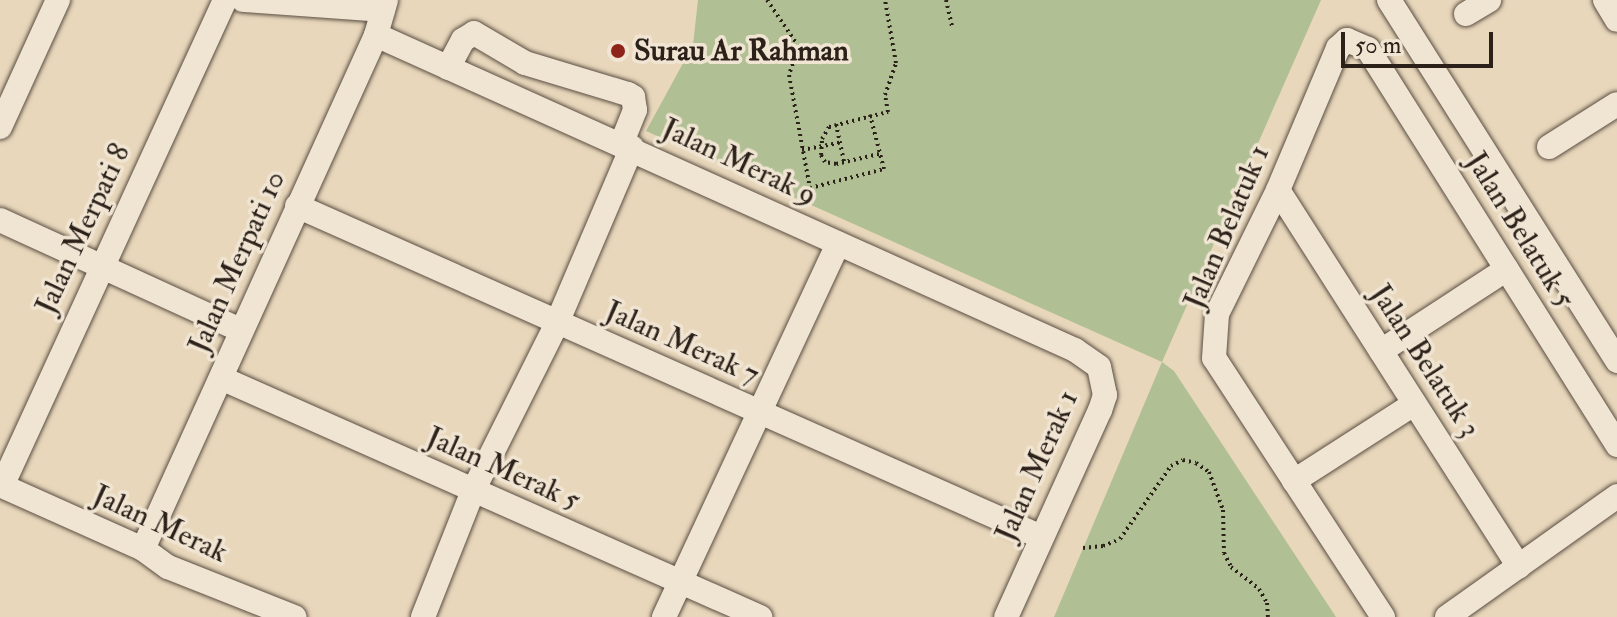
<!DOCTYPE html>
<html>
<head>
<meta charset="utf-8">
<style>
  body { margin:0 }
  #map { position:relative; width:1617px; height:617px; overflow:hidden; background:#e8d7bb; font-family:"IM FELL Double Pica",serif }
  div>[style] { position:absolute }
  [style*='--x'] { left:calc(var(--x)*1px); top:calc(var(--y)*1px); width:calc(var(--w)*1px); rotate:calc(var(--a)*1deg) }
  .green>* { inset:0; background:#b1bf94 }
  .path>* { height:4px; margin-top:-2px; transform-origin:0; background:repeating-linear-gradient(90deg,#2b2119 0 2px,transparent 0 6px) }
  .roads { filter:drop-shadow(0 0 2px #5a4e42) drop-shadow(0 0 2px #5a4e42) }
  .minor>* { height:24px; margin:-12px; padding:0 12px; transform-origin:12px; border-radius:12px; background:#f0e5d3 }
  .dots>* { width:22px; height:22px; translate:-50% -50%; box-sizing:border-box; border:4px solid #f0e5d3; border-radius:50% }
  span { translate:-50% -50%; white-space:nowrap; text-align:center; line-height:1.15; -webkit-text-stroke:7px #f0e5d3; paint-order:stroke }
  .poi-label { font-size:30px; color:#2b2119; font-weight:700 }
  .left { translate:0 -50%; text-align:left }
  .street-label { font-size:30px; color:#2b2119 }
  .scale { position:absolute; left:1341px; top:32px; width:152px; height:36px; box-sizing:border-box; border:4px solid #2b2119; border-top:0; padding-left:10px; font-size:24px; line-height:28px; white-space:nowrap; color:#2b2119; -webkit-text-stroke:6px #f0e5d3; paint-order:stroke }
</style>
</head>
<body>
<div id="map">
  <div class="green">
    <div style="clip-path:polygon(698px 0,1321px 0,1162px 362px,1174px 371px,1336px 617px,1054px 617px,1162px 362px,646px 131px,693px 45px)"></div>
  </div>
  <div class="path">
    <div style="--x:767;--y:0;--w:57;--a:55.8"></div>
    <div style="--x:799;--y:47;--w:30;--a:110"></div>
    <div style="--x:789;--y:75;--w:115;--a:79.5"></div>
    <div style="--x:810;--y:188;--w:76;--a:-14.4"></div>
    <div style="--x:884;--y:169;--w:56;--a:-104.5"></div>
    <div style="--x:946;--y:0;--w:28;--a:77"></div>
    <div style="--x:836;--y:124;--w:39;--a:78"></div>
    <div style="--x:802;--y:150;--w:38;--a:-11"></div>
    <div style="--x:879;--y:154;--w:44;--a:166.9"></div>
    <div style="--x:836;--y:164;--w:11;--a:-170"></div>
    <div style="--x:825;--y:162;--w:8;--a:-120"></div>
    <div style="--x:821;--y:155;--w:16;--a:-86"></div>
    <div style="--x:822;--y:139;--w:14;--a:-60"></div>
    <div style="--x:829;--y:127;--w:61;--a:-14.3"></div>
    <div style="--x:888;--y:112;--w:17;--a:-100"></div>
    <div style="--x:885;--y:95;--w:34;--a:-71"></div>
    <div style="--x:896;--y:63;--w:64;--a:-99.9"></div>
    <div style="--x:1083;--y:548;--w:20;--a:-6"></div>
    <div style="--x:1103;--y:546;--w:18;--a:-22"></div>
    <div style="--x:1120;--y:539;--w:89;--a:-55.1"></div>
    <div style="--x:1171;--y:466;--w:13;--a:-27"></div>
    <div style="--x:1183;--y:460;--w:13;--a:13"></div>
    <div style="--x:1196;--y:463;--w:16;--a:35"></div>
    <div style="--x:1209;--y:472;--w:40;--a:69.8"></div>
    <div style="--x:1223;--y:510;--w:43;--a:88.7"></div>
    <div style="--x:1224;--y:553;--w:16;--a:63"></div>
    <div style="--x:1231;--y:567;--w:36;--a:38"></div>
    <div style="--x:1259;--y:589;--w:16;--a:60"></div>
    <div style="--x:1267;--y:603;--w:14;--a:86"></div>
  </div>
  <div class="roads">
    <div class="minor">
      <div style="--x:243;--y:0;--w:140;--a:4.1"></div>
      <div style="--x:1389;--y:0;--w:427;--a:57.7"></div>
      <div style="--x:1605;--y:0;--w:23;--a:59"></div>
      <div style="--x:1466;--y:14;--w:27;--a:-31"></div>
      <div style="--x:376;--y:35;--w:767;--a:24.26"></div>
      <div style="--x:1075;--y:350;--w:29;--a:35"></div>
      <div style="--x:1099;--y:367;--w:29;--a:78"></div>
      <div style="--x:1105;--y:395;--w:16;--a:108"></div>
      <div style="--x:1100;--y:410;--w:227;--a:114.4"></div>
      <div style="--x:448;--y:68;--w:32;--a:-62"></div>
      <div style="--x:463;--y:40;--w:13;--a:-32"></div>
      <div style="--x:474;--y:33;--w:59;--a:30.5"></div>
      <div style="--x:525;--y:63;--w:108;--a:16.8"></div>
      <div style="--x:628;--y:94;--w:6;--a:31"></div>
      <div style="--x:633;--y:97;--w:13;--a:81"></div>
      <div style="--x:635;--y:110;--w:35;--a:112"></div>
      <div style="--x:0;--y:127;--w:140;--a:-65.5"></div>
      <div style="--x:1549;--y:147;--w:80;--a:-32.3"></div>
      <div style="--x:1278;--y:190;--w:447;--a:57.4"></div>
      <div style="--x:297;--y:206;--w:814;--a:23.98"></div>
      <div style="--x:0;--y:220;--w:264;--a:24.6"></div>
      <div style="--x:1381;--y:351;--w:150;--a:-33.1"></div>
      <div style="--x:221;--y:378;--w:590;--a:23.91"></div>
      <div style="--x:1294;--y:481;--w:143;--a:-32.7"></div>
      <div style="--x:0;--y:485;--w:157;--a:24.1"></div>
      <div style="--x:143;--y:549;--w:31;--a:36"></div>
      <div style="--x:168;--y:567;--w:136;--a:21.6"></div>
      <div style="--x:2;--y:486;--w:535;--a:-65.35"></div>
      <div style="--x:143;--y:549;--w:564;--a:-65.61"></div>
      <div style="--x:376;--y:35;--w:36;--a:-74"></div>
      <div style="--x:423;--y:617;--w:136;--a:-68.4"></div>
      <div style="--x:473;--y:491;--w:188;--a:-63.4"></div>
      <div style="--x:557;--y:323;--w:191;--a:-66.9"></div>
      <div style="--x:664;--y:617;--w:412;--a:-65"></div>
      <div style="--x:1383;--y:617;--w:309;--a:-123.1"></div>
      <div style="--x:1214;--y:358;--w:44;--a:-86.1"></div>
      <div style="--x:1217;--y:314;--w:138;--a:-63.8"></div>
      <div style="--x:1278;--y:190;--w:154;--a:-67.1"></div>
      <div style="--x:1338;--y:48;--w:12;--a:-42"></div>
      <div style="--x:1347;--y:40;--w:23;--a:23"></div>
      <div style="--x:1368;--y:49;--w:468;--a:57.8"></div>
      <div style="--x:1447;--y:617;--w:209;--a:-35.4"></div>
    </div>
  </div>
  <div class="dots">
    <div style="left:618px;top:51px;background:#8f2418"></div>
  </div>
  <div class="poi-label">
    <span class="left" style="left:634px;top:51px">Surau Ar Rahman</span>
  </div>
  <div class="street-label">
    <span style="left:739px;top:162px;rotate:25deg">Jalan Merak 9</span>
    <span style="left:1227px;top:227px;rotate:-67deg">Jalan Belatuk 1</span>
    <span style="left:83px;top:229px;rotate:-65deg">Jalan Merpati 8</span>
    <span style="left:1520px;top:230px;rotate:58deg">Jalan Belatuk 5</span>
    <span style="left:237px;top:262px;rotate:-66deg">Jalan Merpati 10</span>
    <span style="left:682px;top:343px;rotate:24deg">Jalan Merak 7</span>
    <span style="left:1425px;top:361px;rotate:57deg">Jalan Belatuk 3</span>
    <span style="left:1037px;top:466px;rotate:-66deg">Jalan Merak 1</span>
    <span style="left:503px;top:469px;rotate:24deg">Jalan Merak 5</span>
    <span style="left:160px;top:524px;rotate:25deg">Jalan Merak</span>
  </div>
  <div class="scale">50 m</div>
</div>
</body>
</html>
